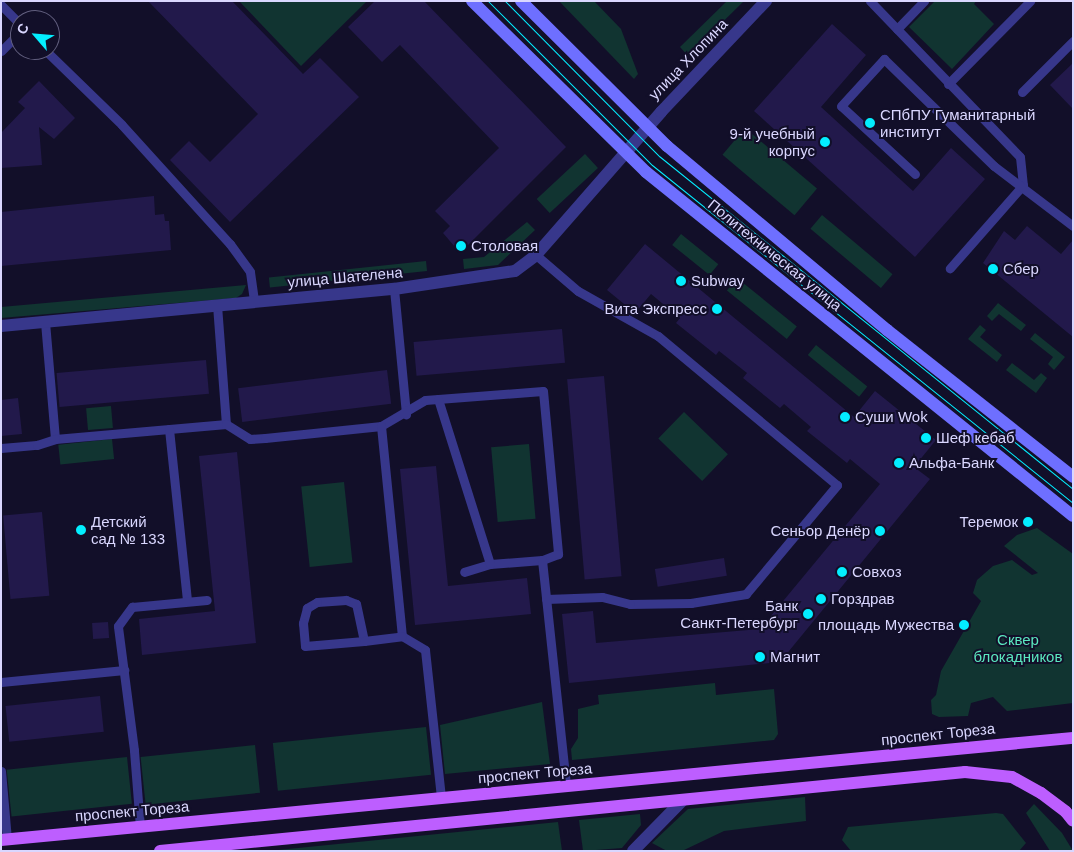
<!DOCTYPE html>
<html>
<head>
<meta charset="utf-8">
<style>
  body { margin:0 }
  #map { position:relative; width:1074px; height:852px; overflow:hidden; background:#120f29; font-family:Arial,sans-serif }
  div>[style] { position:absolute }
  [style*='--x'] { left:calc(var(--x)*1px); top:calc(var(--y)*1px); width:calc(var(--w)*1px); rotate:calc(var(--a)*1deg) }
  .green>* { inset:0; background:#113431; transform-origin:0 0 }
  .building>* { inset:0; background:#22194b; transform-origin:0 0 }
  .service>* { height:9px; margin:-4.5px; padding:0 4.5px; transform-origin:4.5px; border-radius:4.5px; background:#37378b }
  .minor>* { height:12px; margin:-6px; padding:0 6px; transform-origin:6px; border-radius:6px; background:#37378b }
  .secondary>* { height:12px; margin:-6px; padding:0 6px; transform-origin:6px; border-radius:6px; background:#6e6fff }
  .primary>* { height:12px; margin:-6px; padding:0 6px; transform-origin:6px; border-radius:6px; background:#bd5eff }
  .tram>* { height:1px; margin:-0.5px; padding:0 0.5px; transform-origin:0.5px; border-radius:0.5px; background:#03eeff }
  .dots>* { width:14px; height:14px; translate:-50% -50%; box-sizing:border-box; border:2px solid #120f29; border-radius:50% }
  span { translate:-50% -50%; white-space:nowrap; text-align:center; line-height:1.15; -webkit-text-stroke:4px #120f29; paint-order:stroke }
  .street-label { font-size:15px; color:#dad7ff }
  .poi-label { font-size:15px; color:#dad7ff }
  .left { translate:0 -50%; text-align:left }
  .right { translate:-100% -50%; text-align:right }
  .park-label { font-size:15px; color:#5be7bf }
  .frame { position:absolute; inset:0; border:2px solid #dad7ff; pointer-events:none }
  .north { position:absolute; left:10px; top:10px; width:50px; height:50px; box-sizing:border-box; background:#120f29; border:1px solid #625f7f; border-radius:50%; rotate:297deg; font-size:14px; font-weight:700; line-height:20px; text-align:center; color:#dad7ff }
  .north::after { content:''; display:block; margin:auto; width:18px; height:22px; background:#03eeff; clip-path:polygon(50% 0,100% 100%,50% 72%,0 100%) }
</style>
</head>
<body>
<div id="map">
  <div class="green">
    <div style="clip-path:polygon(239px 1px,367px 1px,301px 66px)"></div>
    <div style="clip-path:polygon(559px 1px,594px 1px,621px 29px,638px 74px,634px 79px)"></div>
    <div style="clip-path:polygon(727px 1px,744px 1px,688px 56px,680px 47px)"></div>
    <div style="clip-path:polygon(935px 1px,976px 1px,974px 4px,994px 24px,952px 69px,909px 27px)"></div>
    <div style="left:745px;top:128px;width:94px;height:35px;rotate:40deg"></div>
    <div style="left:585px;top:154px;width:19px;height:66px;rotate:47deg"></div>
    <div style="left:822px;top:215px;width:92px;height:18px;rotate:40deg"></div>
    <div style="clip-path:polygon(527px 222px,535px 230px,498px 265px,464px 269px,463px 259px,484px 257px)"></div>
    <div style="left:681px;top:234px;width:48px;height:14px;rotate:39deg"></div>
    <div style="left:426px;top:261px;width:10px;height:158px;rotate:84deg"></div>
    <div style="left:737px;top:278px;width:77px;height:16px;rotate:39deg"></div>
    <div style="clip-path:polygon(246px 285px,242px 294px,236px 298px,1px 318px,1px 307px)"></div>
    <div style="clip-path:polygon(998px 303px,1026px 325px,1021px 331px,999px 314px,992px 321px,987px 316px)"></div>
    <div style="clip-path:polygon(980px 325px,986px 330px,980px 337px,1002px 355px,997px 362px,968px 339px)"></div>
    <div style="clip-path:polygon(1035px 333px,1065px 357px,1054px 370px,1048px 364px,1053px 357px,1030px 339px)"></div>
    <div style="left:816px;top:345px;width:66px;height:13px;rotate:39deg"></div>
    <div style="clip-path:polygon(1012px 363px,1034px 380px,1041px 373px,1047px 378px,1036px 393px,1006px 370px)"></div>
    <div style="left:111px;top:406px;width:22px;height:25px;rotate:85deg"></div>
    <div style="left:684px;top:412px;width:61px;height:37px;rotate:44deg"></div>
    <div style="left:112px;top:439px;width:20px;height:54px;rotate:84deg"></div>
    <div style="left:529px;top:444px;width:75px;height:38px;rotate:85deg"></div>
    <div style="left:344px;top:482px;width:81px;height:43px;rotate:84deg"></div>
    <div style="clip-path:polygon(1037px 528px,1073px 554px,1073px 703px,1007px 711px,993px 697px,971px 703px,968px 716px,939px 717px,932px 714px,931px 700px,936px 695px,941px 671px,981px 601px,973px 593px,977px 580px,993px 566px,1012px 560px,1032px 575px,1038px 573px,1004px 546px,1017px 535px)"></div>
    <div style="clip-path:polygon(715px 683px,716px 695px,774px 689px,778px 734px,774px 740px,572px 760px,571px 749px,578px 738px,578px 709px,599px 704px,598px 695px)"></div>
    <div style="clip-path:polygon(542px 702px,550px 764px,445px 774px,440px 725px)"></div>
    <div style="left:426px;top:727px;width:48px;height:154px;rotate:84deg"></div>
    <div style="left:255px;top:745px;width:48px;height:115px;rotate:84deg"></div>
    <div style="left:127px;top:757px;width:47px;height:121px;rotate:84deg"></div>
    <div style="clip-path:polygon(805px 797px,806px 821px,724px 831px,682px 851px,667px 851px,652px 843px,688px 809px)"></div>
    <div style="clip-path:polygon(1034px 804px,1062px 833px,1073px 851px,1050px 851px,1026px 813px)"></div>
    <div style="clip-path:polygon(996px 813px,1003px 814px,1026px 843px,1019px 851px,851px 851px,842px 840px,848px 827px)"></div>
    <div style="clip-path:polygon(640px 814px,641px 825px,622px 848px,583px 851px,579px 820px)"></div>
    <div style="clip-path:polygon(558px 822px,562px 851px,268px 851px)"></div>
  </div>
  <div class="building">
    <div style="clip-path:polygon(148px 1px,232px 1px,303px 74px,320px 58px,359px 97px,230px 222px,170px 160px,189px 141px,210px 162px,258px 114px)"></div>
    <div style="clip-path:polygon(375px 1px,424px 1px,566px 147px,468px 245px,455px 247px,443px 233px,450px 226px,435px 211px,499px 148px,400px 45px,382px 62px,348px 27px)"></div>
    <div style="clip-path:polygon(832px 24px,866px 55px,821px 107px,913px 191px,951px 148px,985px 179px,915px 257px,754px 111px)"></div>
    <div style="clip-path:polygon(1073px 63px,1073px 109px,1050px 85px)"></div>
    <div style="clip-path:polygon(39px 81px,75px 118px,54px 139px,39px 127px,42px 165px,1px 168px,1px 133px,25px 108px,18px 102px)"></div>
    <div style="clip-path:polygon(154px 196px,155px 215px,164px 214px,165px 221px,169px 221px,171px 250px,1px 266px,1px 212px)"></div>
    <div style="clip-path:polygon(1027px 226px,1061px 254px,1073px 240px,1073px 337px,983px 263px,1004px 231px,1015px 240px)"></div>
    <div style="clip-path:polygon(645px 244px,854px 417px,875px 391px,936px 440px,914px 467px,930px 479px,780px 662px,569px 683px,562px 614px,593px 611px,596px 643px,760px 629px,880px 484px,850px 459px,847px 463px,807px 431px,811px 427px,784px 404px,780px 408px,743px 378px,747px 373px,719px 351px,716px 355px,676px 323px,680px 318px,651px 294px,635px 313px,607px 290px)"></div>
    <div style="left:562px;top:329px;width:34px;height:149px;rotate:85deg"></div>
    <div style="left:206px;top:360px;width:34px;height:150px;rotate:85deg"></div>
    <div style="left:387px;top:370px;width:34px;height:150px;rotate:83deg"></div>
    <div style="left:604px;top:376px;width:201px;height:37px;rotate:85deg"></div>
    <div style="clip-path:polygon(18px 398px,22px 434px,1px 436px,1px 400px)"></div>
    <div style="clip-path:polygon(237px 452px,256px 643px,142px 655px,139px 619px,215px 611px,199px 456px)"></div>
    <div style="clip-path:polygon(436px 466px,448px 586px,527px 578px,531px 614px,415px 625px,400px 469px)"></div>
    <div style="left:42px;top:512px;width:84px;height:39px;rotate:85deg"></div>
    <div style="left:724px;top:558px;width:18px;height:70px;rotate:81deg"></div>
    <div style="left:108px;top:622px;width:16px;height:16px;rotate:86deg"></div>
    <div style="left:100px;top:696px;width:36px;height:95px;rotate:84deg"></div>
  </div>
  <div class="service">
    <div style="--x:870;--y:1;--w:216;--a:46.1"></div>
    <div style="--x:1020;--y:157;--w:28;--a:84"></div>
    <div style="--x:1023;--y:185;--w:111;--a:131.3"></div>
    <div style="--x:1;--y:5;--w:27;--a:45"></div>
    <div style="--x:897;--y:29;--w:39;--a:-46"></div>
    <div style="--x:45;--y:50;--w:107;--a:44.2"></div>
    <div style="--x:122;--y:125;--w:161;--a:47.8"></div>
    <div style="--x:230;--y:244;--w:34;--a:54"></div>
    <div style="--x:250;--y:272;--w:30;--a:82"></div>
    <div style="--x:1;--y:51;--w:27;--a:-45"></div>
    <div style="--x:948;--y:84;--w:117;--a:-45.3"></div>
    <div style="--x:1022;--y:92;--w:72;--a:-45"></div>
    <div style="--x:915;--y:174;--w:100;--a:-137.4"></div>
    <div style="--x:841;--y:106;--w:64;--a:-47.5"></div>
    <div style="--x:884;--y:59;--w:153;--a:44.2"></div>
    <div style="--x:994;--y:166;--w:99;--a:37.2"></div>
    <div style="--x:536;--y:255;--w:55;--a:40.6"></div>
    <div style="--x:578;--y:291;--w:92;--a:29.4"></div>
    <div style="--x:658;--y:336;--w:233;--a:39.8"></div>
    <div style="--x:837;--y:485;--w:142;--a:129.9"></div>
    <div style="--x:746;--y:594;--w:56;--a:170.7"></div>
    <div style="--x:691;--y:603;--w:61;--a:179.1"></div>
    <div style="--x:630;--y:604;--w:29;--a:-166"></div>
    <div style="--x:602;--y:597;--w:56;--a:178"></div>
    <div style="--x:394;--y:289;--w:126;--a:84.5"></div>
    <div style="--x:217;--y:305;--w:119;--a:85.7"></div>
    <div style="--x:45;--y:322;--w:117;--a:85.1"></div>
    <div style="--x:55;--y:439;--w:172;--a:-5"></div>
    <div style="--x:226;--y:424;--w:28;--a:32"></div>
    <div style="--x:250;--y:439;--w:15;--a:-4"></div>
    <div style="--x:265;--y:438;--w:117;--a:-5.9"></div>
    <div style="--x:381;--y:426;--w:51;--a:-30.6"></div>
    <div style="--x:425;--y:400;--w:118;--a:-4.4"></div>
    <div style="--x:543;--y:391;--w:164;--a:84.7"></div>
    <div style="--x:558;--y:554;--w:17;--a:159"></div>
    <div style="--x:542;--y:560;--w:52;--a:175.6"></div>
    <div style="--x:490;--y:564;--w:27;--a:163"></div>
    <div style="--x:438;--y:399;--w:173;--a:72.5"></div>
    <div style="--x:381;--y:426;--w:211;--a:84.3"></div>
    <div style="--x:402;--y:636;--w:27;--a:31"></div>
    <div style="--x:425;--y:650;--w:149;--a:83.8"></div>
    <div style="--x:169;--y:429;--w:173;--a:84"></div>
    <div style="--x:1;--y:448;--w:36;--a:-5"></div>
    <div style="--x:37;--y:445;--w:19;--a:-18"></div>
    <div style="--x:542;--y:560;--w:227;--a:83.9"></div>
    <div style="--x:364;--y:641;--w:38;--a:-102"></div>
    <div style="--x:356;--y:604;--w:11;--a:-158"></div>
    <div style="--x:346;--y:600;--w:29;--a:176"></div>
    <div style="--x:317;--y:602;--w:12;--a:149"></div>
    <div style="--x:307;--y:608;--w:16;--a:105"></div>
    <div style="--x:303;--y:623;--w:23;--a:85"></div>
    <div style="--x:305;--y:646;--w:59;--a:-4.8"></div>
    <div style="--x:364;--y:641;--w:38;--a:-7"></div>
    <div style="--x:1;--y:682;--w:124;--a:-5.6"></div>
    <div style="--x:1;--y:771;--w:69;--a:85"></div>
    <div style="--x:140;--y:827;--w:77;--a:-94.5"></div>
    <div style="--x:134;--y:750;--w:125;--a:-97.4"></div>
    <div style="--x:118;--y:626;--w:24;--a:-54"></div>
    <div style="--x:132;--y:607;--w:75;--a:-5.3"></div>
  </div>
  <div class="minor">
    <div style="--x:1;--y:326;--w:395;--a:-5.4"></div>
    <div style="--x:394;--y:289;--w:122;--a:-8.5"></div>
    <div style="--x:515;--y:271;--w:26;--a:-37"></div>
    <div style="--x:536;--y:255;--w:190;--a:-48.8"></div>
    <div style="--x:661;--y:112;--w:153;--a:-46.6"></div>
    <div style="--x:633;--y:851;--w:71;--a:-45.6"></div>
  </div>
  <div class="secondary">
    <div style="--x:472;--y:1;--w:244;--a:44.5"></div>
    <div style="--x:646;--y:172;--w:548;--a:38.86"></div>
    <div style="--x:521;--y:1;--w:206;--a:44.8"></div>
    <div style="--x:667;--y:146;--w:287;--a:39.9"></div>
    <div style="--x:887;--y:330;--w:237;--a:38.3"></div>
  </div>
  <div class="primary">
    <div style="--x:1;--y:840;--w:1077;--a:-5.44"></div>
    <div style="--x:160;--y:851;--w:809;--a:-5.6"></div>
    <div style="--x:965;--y:772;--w:47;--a:6.1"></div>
    <div style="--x:1012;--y:777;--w:33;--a:29"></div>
    <div style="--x:1041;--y:793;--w:31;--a:37"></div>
    <div style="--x:1066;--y:812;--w:11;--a:52"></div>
  </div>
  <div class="tram">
    <div style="--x:488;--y:1;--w:232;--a:45"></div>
    <div style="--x:652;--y:165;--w:540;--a:38.76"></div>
    <div style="--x:505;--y:1;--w:218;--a:45.2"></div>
    <div style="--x:659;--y:156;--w:531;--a:38.81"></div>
  </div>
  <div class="dots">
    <div style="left:870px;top:123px;background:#03eeff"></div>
    <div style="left:825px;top:142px;background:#03eeff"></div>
    <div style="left:461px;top:246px;background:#03eeff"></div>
    <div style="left:993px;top:269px;background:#03eeff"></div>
    <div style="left:681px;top:281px;background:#03eeff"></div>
    <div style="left:717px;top:309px;background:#03eeff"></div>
    <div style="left:845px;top:417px;background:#03eeff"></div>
    <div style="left:926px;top:438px;background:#03eeff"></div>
    <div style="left:899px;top:463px;background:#03eeff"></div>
    <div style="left:1028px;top:522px;background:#03eeff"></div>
    <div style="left:81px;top:530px;background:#03eeff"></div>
    <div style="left:880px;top:531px;background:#03eeff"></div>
    <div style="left:842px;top:572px;background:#03eeff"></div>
    <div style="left:821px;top:599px;background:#03eeff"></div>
    <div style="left:808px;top:614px;background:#03eeff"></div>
    <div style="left:964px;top:625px;background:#03eeff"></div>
    <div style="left:760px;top:657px;background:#03eeff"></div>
  </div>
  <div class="street-label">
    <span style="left:688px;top:59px;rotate:-46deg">улица Хлопина</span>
    <span style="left:775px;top:255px;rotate:39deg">Политехническая улица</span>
    <span style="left:345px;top:277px;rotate:-5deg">улица Шателена</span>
    <span style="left:938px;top:734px;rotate:-6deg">проспект Тореза</span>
    <span style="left:535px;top:773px;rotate:-5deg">проспект Тореза</span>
    <span style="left:132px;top:811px;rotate:-5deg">проспект Тореза</span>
  </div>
  <div class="poi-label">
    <span class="left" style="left:880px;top:123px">СПбПУ Гуманитарный<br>институт</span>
    <span class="right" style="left:815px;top:142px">9-й учебный<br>корпус</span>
    <span class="left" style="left:471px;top:246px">Столовая</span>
    <span class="left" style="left:1003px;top:269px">Сбер</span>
    <span class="left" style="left:691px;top:281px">Subway</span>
    <span class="right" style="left:707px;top:309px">Вита Экспресс</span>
    <span class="left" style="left:855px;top:417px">Суши Wok</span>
    <span class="left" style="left:936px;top:438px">Шеф кебаб</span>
    <span class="left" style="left:909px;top:463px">Альфа-Банк</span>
    <span class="left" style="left:91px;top:530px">Детский<br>сад № 133</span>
    <span class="right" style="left:1018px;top:522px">Теремок</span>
    <span class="right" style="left:870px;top:531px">Сеньор Денёр</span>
    <span class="left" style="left:852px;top:572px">Совхоз</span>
    <span class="left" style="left:831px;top:599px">Горздрав</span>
    <span class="right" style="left:798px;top:614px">Банк<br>Санкт-Петербург</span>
    <span class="right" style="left:954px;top:625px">площадь Мужества</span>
    <span class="left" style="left:770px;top:657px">Магнит</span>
  </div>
  <div class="park-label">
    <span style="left:1018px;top:648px">Сквер<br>блокадников</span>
  </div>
  <div class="frame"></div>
  <div class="north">С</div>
</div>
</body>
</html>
